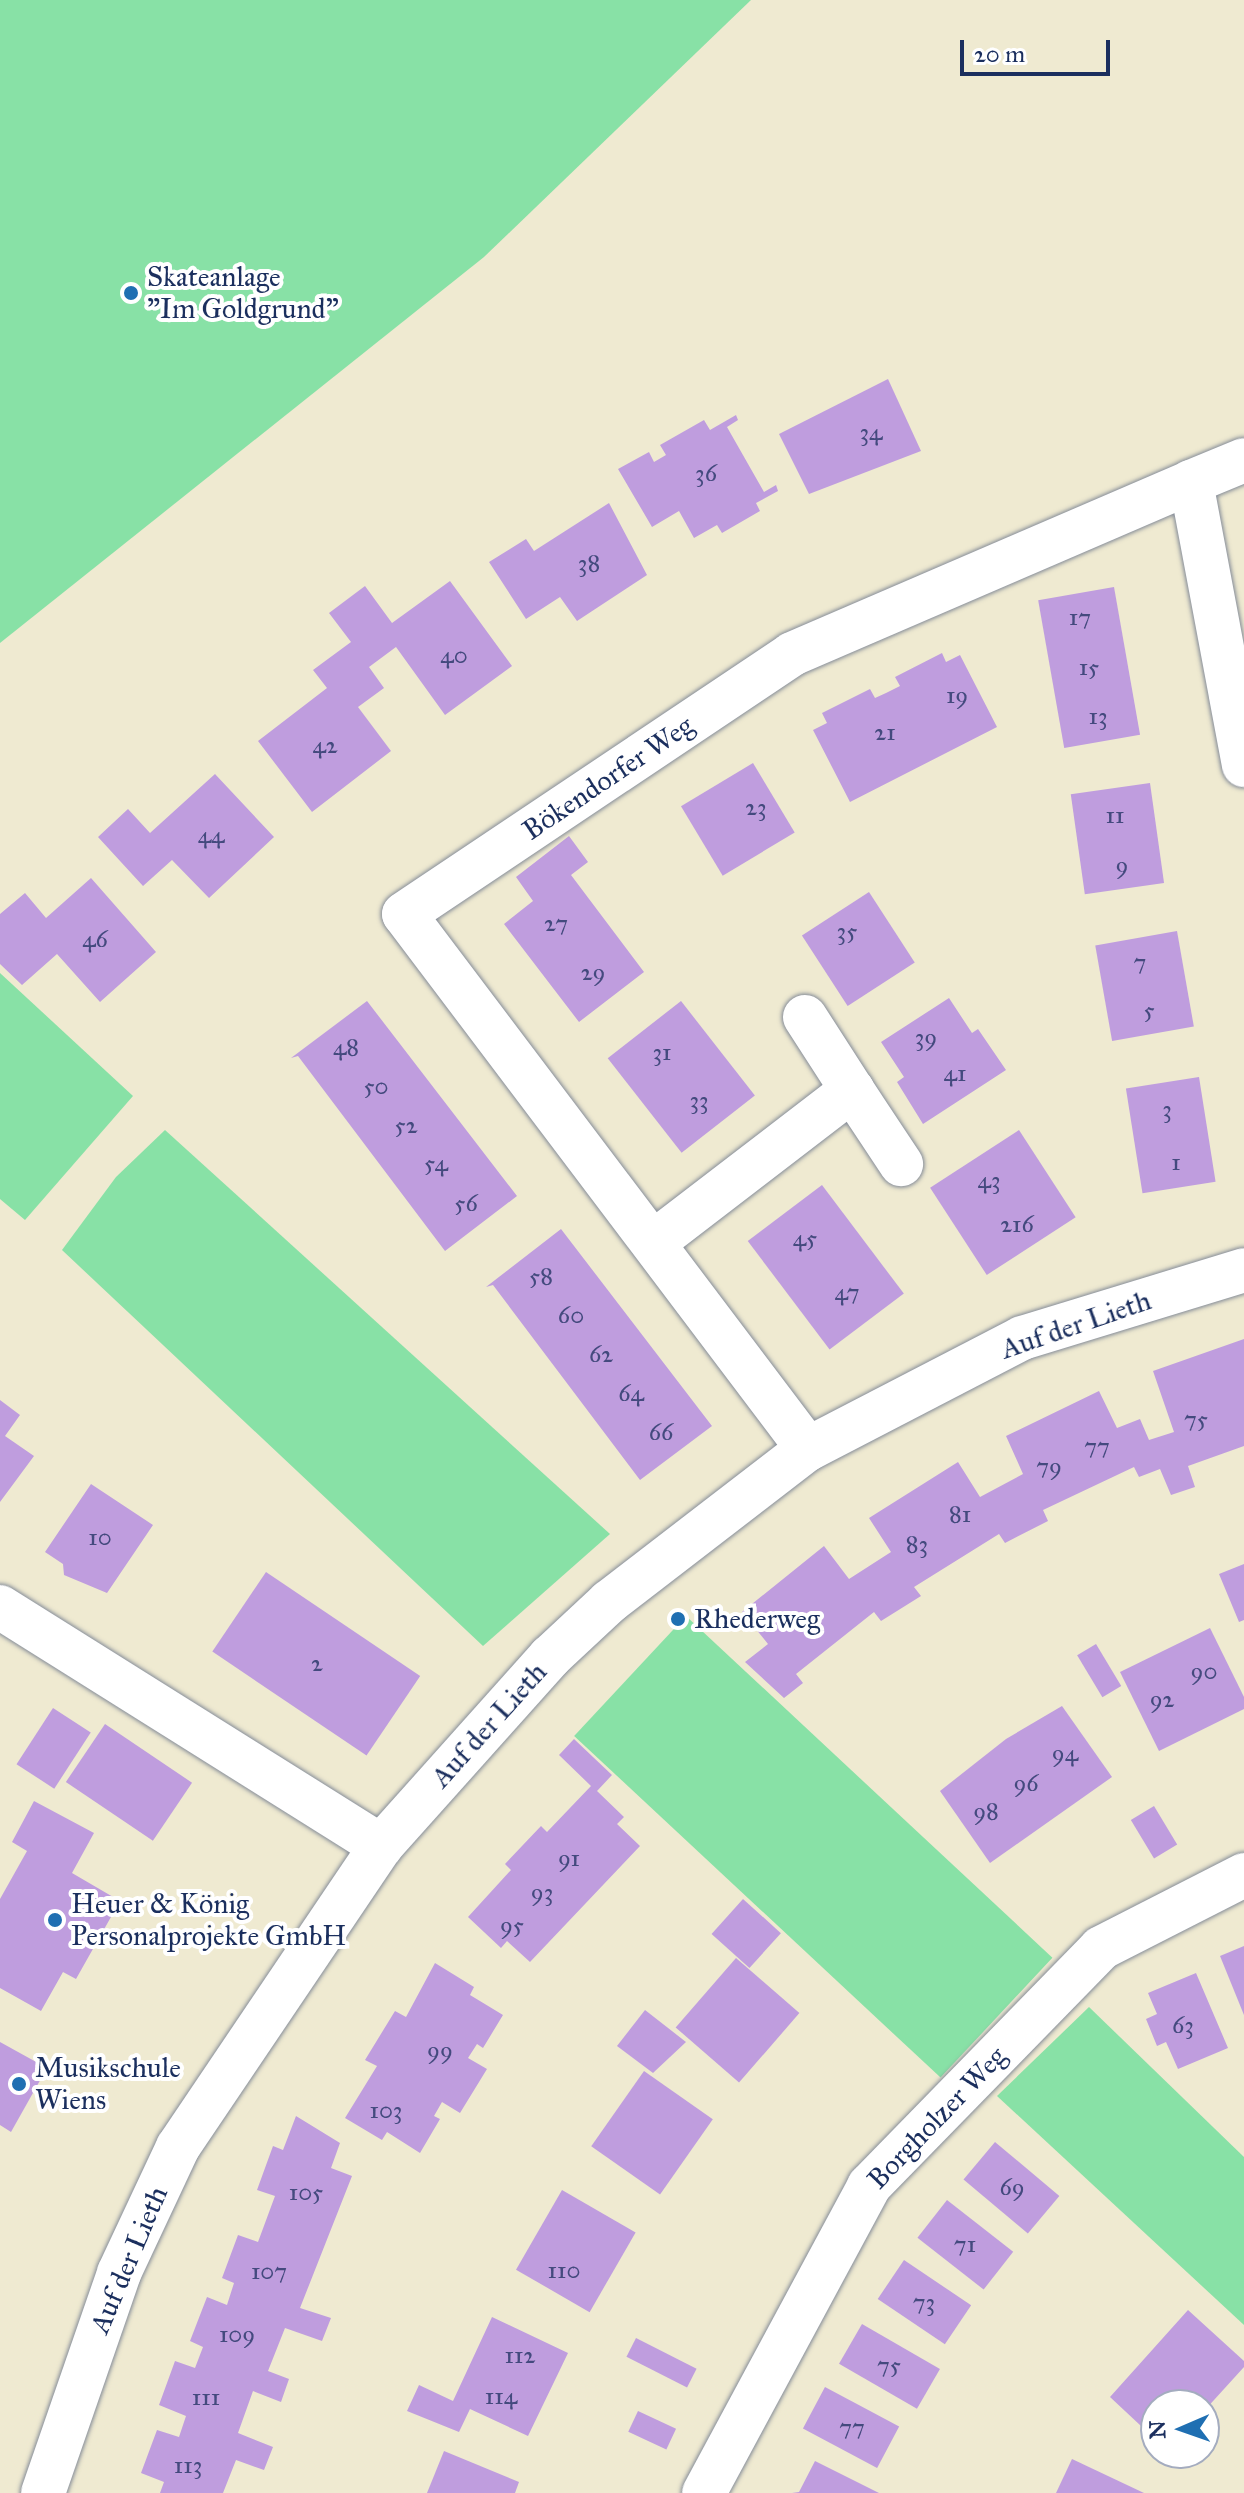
<!DOCTYPE html>
<html>
<head>
<meta charset="utf-8">
<style>
  body { margin:0 }
  #map { position:relative; width:1244px; height:2493px; overflow:hidden; background:#efead1; font-family:"IM FELL Great Primer",serif }
  div>[style] { position:absolute }
  [style*='--x'] { left:calc(var(--x)*1px); top:calc(var(--y)*1px); width:calc(var(--w)*1px); rotate:calc(var(--a)*1deg) }
  .green>* { inset:0; background:#88e1a6; transform-origin:0 0 }
  .building>* { inset:0; background:#bf9dde; transform-origin:0 0 }
  .roads { filter:drop-shadow(0 0 2px #858c98) drop-shadow(0 0 2px #858c98) }
  .minor>* { height:44px; margin:-22px; padding:0 22px; transform-origin:22px; border-radius:22px; background:#fff }
  .dots>* { width:22px; height:22px; translate:-50% -50%; box-sizing:border-box; border:4px solid #fff; border-radius:50% }
  span { translate:-50% -50%; white-space:nowrap; text-align:center; line-height:1.15; -webkit-text-stroke:8px #fff; paint-order:stroke }
  .number-label { font-size:24px; color:#444a7e }
  .number-label span { -webkit-text-stroke-width:0 }
  .poi-label { font-size:28px; color:#1b2f5e }
  .left { translate:0 -50%; text-align:left }
  .street-label { font-size:28px; color:#1b2f5e }
  .north { position:absolute; left:1140px; top:2389px; width:80px; height:80px; box-sizing:border-box; background:#fff; border:2px solid #a4acbf; border-radius:50%; rotate:268deg; font-size:22px; font-weight:700; line-height:32px; text-align:center; color:#1b2f5e }
  .north::after { content:''; display:block; margin:auto; width:28px; height:36px; background:#1f6fb2; clip-path:polygon(50% 0,100% 100%,50% 72%,0 100%) }
  .scale { position:absolute; left:960px; top:40px; width:150px; height:36px; box-sizing:border-box; border:4px solid #1b2f5e; border-top:0; padding-left:10px; font-size:24px; line-height:28px; white-space:nowrap; color:#1b2f5e; -webkit-text-stroke:6px #fff; paint-order:stroke }
</style>
</head>
<body>
<div id="map">
  <div class="green">
    <div style="clip-path:polygon(0 0,751px 0,484px 257px,0 643px)"></div>
    <div style="clip-path:polygon(0 973px,133px 1096px,25px 1220px,0 1199px)"></div>
    <div style="clip-path:polygon(165px 1130px,610px 1534px,483px 1646px,62px 1250px,116px 1177px)"></div>
    <div style="left:686px;top:1616px;width:501px;height:164px;rotate:43deg"></div>
    <div style="clip-path:polygon(1089px 2007px,1244px 2157px,1244px 2325px,997px 2096px)"></div>
  </div>
  <div class="building">
    <div style="clip-path:polygon(888px 379px,921px 451px,809px 494px,779px 434px)"></div>
    <div style="clip-path:polygon(736px 415px,738px 420px,727px 427px,764px 492px,776px 485px,778px 491px,756px 503px,760px 511px,722px 533px,717px 525px,694px 538px,679px 511px,652px 527px,618px 469px,649px 452px,654px 462px,666px 455px,660px 445px,704px 420px,710px 430px)"></div>
    <div style="clip-path:polygon(609px 503px,647px 575px,577px 621px,560px 597px,526px 619px,489px 562px,526px 539px,534px 551px)"></div>
    <div style="clip-path:polygon(450px 581px,512px 666px,445px 715px,396px 647px,369px 667px,384px 688px,358px 707px,391px 751px,312px 812px,258px 741px,327px 688px,313px 670px,351px 642px,329px 613px,365px 586px,392px 623px)"></div>
    <div style="left:1114px;top:587px;width:150px;height:77px;rotate:80deg"></div>
    <div style="clip-path:polygon(942px 653px,946px 662px,960px 655px,997px 727px,850px 802px,813px 730px,827px 723px,822px 713px,870px 689px,875px 698px,886px 693px,900px 686px,895px 677px)"></div>
    <div style="left:753px;top:763px;width:81px;height:84px;rotate:59deg"></div>
    <div style="clip-path:polygon(215px 774px,274px 837px,209px 898px,172px 860px,143px 886px,98px 837px,128px 809px,150px 833px)"></div>
    <div style="left:1150px;top:783px;width:101px;height:80px;rotate:82deg"></div>
    <div style="clip-path:polygon(569px 836px,588px 862px,571px 875px,644px 972px,579px 1022px,504px 924px,533px 901px,516px 877px)"></div>
    <div style="clip-path:polygon(91px 878px,156px 952px,100px 1002px,57px 954px,22px 985px,0 964px,0 914px,25px 893px,46px 918px)"></div>
    <div style="left:869px;top:892px;width:84px;height:80px;rotate:57deg"></div>
    <div style="left:1177px;top:931px;width:97px;height:83px;rotate:80deg"></div>
    <div style="clip-path:polygon(949px 998px,972px 1033px,978px 1029px,1006px 1070px,923px 1124px,897px 1082px,904px 1077px,881px 1042px)"></div>
    <div style="clip-path:polygon(367px 1001px,517px 1196px,445px 1251px,298px 1056px,291px 1058px)"></div>
    <div style="left:681px;top:1001px;width:120px;height:93px;rotate:52deg"></div>
    <div style="left:1199px;top:1077px;width:106px;height:74px;rotate:81deg"></div>
    <div style="left:1019px;top:1130px;width:104px;height:106px;rotate:57deg"></div>
    <div style="left:822px;top:1185px;width:136px;height:93px;rotate:53deg"></div>
    <div style="clip-path:polygon(561px 1229px,712px 1426px,640px 1480px,493px 1285px,486px 1287px)"></div>
    <div style="clip-path:polygon(1244px 1339px,1244px 1446px,1188px 1466px,1195px 1487px,1171px 1495px,1160px 1469px,1139px 1477px,1134px 1467px,1043px 1510px,1048px 1521px,1005px 1543px,999px 1534px,914px 1587px,921px 1596px,881px 1621px,874px 1612px,796px 1674px,803px 1683px,784px 1698px,745px 1662px,768px 1644px,742px 1612px,824px 1546px,849px 1579px,891px 1552px,869px 1518px,958px 1462px,980px 1497px,1023px 1474px,1006px 1436px,1099px 1391px,1117px 1428px,1140px 1419px,1149px 1440px,1174px 1432px,1153px 1371px)"></div>
    <div style="clip-path:polygon(0 1400px,20px 1415px,5px 1436px,34px 1456px,0 1502px)"></div>
    <div style="clip-path:polygon(91px 1484px,153px 1525px,107px 1593px,64px 1575px,63px 1564px,45px 1552px)"></div>
    <div style="clip-path:polygon(1244px 1564px,1244px 1620px,1239px 1622px,1219px 1574px)"></div>
    <div style="left:266px;top:1572px;width:186px;height:96px;rotate:34deg"></div>
    <div style="clip-path:polygon(1210px 1628px,1244px 1697px,1244px 1709px,1159px 1751px,1120px 1672px)"></div>
    <div style="left:1096px;top:1644px;width:49px;height:22px;rotate:59deg"></div>
    <div style="clip-path:polygon(1062px 1706px,1112px 1777px,990px 1863px,940px 1791px,1006px 1739px)"></div>
    <div style="left:53px;top:1708px;width:45px;height:67px;rotate:33deg"></div>
    <div style="left:105px;top:1724px;width:105px;height:70px;rotate:34deg"></div>
    <div style="clip-path:polygon(574px 1739px,612px 1775px,597px 1791px,624px 1817px,617px 1824px,640px 1846px,530px 1962px,507px 1941px,501px 1948px,468px 1917px,511px 1870px,505px 1864px,541px 1826px,547px 1832px,591px 1786px,559px 1755px)"></div>
    <div style="clip-path:polygon(34px 1801px,94px 1833px,72px 1873px,120px 1901px,76px 1979px,63px 1972px,41px 2011px,0 1988px,0 1899px,27px 1851px,12px 1842px)"></div>
    <div style="left:1154px;top:1806px;width:45px;height:27px;rotate:59deg"></div>
    <div style="left:743px;top:1899px;width:51px;height:47px;rotate:42deg"></div>
    <div style="clip-path:polygon(1244px 1946px,1244px 2015px,1220px 1956px)"></div>
    <div style="left:736px;top:1958px;width:84px;height:92px;rotate:41deg"></div>
    <div style="clip-path:polygon(435px 1963px,474px 1987px,470px 1995px,503px 2015px,483px 2048px,477px 2044px,468px 2058px,487px 2069px,460px 2113px,442px 2102px,434px 2116px,440px 2119px,420px 2153px,387px 2132px,382px 2140px,345px 2118px,377px 2066px,365px 2060px,395px 2011px,406px 2017px)"></div>
    <div style="clip-path:polygon(1196px 1973px,1228px 2048px,1178px 2069px,1166px 2042px,1157px 2046px,1146px 2019px,1157px 2014px,1148px 1993px)"></div>
    <div style="clip-path:polygon(645px 2010px,686px 2042px,653px 2073px,617px 2046px)"></div>
    <div style="clip-path:polygon(0 2042px,47px 2068px,11px 2132px,0 2125px)"></div>
    <div style="left:644px;top:2071px;width:84px;height:92px;rotate:35deg"></div>
    <div style="clip-path:polygon(296px 2116px,340px 2143px,331px 2168px,352px 2176px,300px 2308px,331px 2318px,322px 2341px,285px 2328px,268px 2371px,289px 2379px,281px 2402px,253px 2391px,238px 2433px,273px 2447px,264px 2470px,236px 2460px,223px 2493px,160px 2493px,164px 2482px,141px 2473px,157px 2430px,179px 2437px,186px 2416px,159px 2405px,175px 2361px,195px 2368px,203px 2347px,190px 2341px,207px 2297px,227px 2305px,234px 2283px,222px 2278px,238px 2235px,258px 2242px,275px 2196px,257px 2190px,273px 2146px,283px 2150px)"></div>
    <div style="left:995px;top:2142px;width:84px;height:49px;rotate:40deg"></div>
    <div style="left:562px;top:2190px;width:85px;height:92px;rotate:30deg"></div>
    <div style="left:947px;top:2200px;width:84px;height:48px;rotate:38deg"></div>
    <div style="left:904px;top:2260px;width:81px;height:47px;rotate:34deg"></div>
    <div style="clip-path:polygon(1188px 2310px,1244px 2361px,1244px 2367px,1204px 2411px,1204px 2405px,1156px 2405px,1156px 2440px,1110px 2397px)"></div>
    <div style="clip-path:polygon(492px 2317px,568px 2353px,528px 2436px,470px 2409px,459px 2432px,407px 2411px,419px 2385px,453px 2401px)"></div>
    <div style="left:862px;top:2324px;width:90px;height:46px;rotate:30deg"></div>
    <div style="left:636px;top:2338px;width:68px;height:21px;rotate:27deg"></div>
    <div style="left:825px;top:2387px;width:84px;height:47px;rotate:28deg"></div>
    <div style="left:638px;top:2411px;width:42px;height:23px;rotate:25deg"></div>
    <div style="clip-path:polygon(444px 2451px,519px 2482px,515px 2493px,427px 2493px)"></div>
    <div style="clip-path:polygon(1072px 2459px,1144px 2493px,1056px 2493px)"></div>
    <div style="clip-path:polygon(815px 2461px,879px 2493px,792px 2493px,799px 2492px)"></div>
  </div>
  <div class="roads">
    <div class="minor">
      <div style="--x:1191;--y:482;--w:57;--a:-22.5"></div>
      <div style="--x:805;--y:1017;--w:87;--a:57.2"></div>
      <div style="--x:654;--y:1242;--w:250;--a:-37.5"></div>
      <div style="--x:852;--y:1090;--w:89;--a:56.5"></div>
      <div style="--x:808;--y:1449;--w:670;--a:-127.06"></div>
      <div style="--x:404;--y:914;--w:467;--a:-33.8"></div>
      <div style="--x:792;--y:654;--w:434;--a:-23.3"></div>
      <div style="--x:1191;--y:482;--w:288;--a:79.4"></div>
      <div style="--x:0;--y:1607;--w:450;--a:32.1"></div>
      <div style="--x:43;--y:2493;--w:233;--a:-70.9"></div>
      <div style="--x:119;--y:2273;--w:139;--a:-64.9"></div>
      <div style="--x:178;--y:2147;--w:363;--a:-56"></div>
      <div style="--x:381;--y:1846;--w:254;--a:-48.2"></div>
      <div style="--x:550;--y:1657;--w:81;--a:-43"></div>
      <div style="--x:609;--y:1602;--w:251;--a:-37.6"></div>
      <div style="--x:808;--y:1449;--w:241;--a:-27.4"></div>
      <div style="--x:1022;--y:1338;--w:232;--a:-17"></div>
      <div style="--x:704;--y:2493;--w:349;--a:-61.7"></div>
      <div style="--x:869;--y:2186;--w:332;--a:-45.7"></div>
      <div style="--x:1101;--y:1948;--w:161;--a:-27"></div>
    </div>
  </div>
  <div class="dots">
    <div style="left:131px;top:293px;background:#1f6fb2"></div>
    <div style="left:678px;top:1619px;background:#1f6fb2"></div>
    <div style="left:55px;top:1920px;background:#1f6fb2"></div>
    <div style="left:19px;top:2084px;background:#1f6fb2"></div>
  </div>
  <div class="number-label">
    <span style="left:871px;top:433px">34</span>
    <span style="left:706px;top:474px">36</span>
    <span style="left:589px;top:564px">38</span>
    <span style="left:1080px;top:618px">17</span>
    <span style="left:454px;top:656px">40</span>
    <span style="left:1089px;top:668px">15</span>
    <span style="left:957px;top:696px">19</span>
    <span style="left:1098px;top:717px">13</span>
    <span style="left:885px;top:733px">21</span>
    <span style="left:325px;top:746px">42</span>
    <span style="left:756px;top:808px">23</span>
    <span style="left:1115px;top:816px">11</span>
    <span style="left:211px;top:836px">44</span>
    <span style="left:1122px;top:866px">9</span>
    <span style="left:556px;top:924px">27</span>
    <span style="left:847px;top:932px">35</span>
    <span style="left:95px;top:940px">46</span>
    <span style="left:1140px;top:963px">7</span>
    <span style="left:593px;top:973px">29</span>
    <span style="left:1149px;top:1011px">5</span>
    <span style="left:926px;top:1038px">39</span>
    <span style="left:346px;top:1048px">48</span>
    <span style="left:662px;top:1053px">31</span>
    <span style="left:955px;top:1074px">41</span>
    <span style="left:376px;top:1087px">50</span>
    <span style="left:699px;top:1101px">33</span>
    <span style="left:1167px;top:1110px">3</span>
    <span style="left:406px;top:1126px">52</span>
    <span style="left:1176px;top:1163px">1</span>
    <span style="left:436px;top:1164px">54</span>
    <span style="left:989px;top:1181px">43</span>
    <span style="left:466px;top:1204px">56</span>
    <span style="left:1017px;top:1225px">216</span>
    <span style="left:805px;top:1239px">45</span>
    <span style="left:541px;top:1277px">58</span>
    <span style="left:847px;top:1293px">47</span>
    <span style="left:571px;top:1316px">60</span>
    <span style="left:601px;top:1355px">62</span>
    <span style="left:631px;top:1394px">64</span>
    <span style="left:1196px;top:1420px">75</span>
    <span style="left:661px;top:1433px">66</span>
    <span style="left:1097px;top:1447px">77</span>
    <span style="left:1049px;top:1467px">79</span>
    <span style="left:960px;top:1515px">81</span>
    <span style="left:100px;top:1538px">10</span>
    <span style="left:917px;top:1545px">83</span>
    <span style="left:317px;top:1664px">2</span>
    <span style="left:1204px;top:1672px">90</span>
    <span style="left:1162px;top:1700px">92</span>
    <span style="left:1065px;top:1754px">94</span>
    <span style="left:1026px;top:1784px">96</span>
    <span style="left:986px;top:1812px">98</span>
    <span style="left:569px;top:1859px">91</span>
    <span style="left:542px;top:1893px">93</span>
    <span style="left:512px;top:1926px">95</span>
    <span style="left:1183px;top:2026px">63</span>
    <span style="left:440px;top:2051px">99</span>
    <span style="left:386px;top:2111px">103</span>
    <span style="left:1012px;top:2188px">69</span>
    <span style="left:306px;top:2193px">105</span>
    <span style="left:965px;top:2245px">71</span>
    <span style="left:564px;top:2271px">110</span>
    <span style="left:269px;top:2272px">107</span>
    <span style="left:924px;top:2303px">73</span>
    <span style="left:237px;top:2335px">109</span>
    <span style="left:520px;top:2356px">112</span>
    <span style="left:889px;top:2366px">75</span>
    <span style="left:501px;top:2397px">114</span>
    <span style="left:206px;top:2398px">111</span>
    <span style="left:852px;top:2428px">77</span>
    <span style="left:188px;top:2466px">113</span>
  </div>
  <div class="poi-label">
    <span class="left" style="left:147px;top:293px">Skateanlage<br>"Im Goldgrund"</span>
    <span class="left" style="left:694px;top:1619px">Rhederweg</span>
    <span class="left" style="left:71px;top:1920px">Heuer &amp; König<br>Personalprojekte GmbH</span>
    <span class="left" style="left:35px;top:2084px">Musikschule<br>Wiens</span>
  </div>
  <div class="street-label">
    <span style="left:608px;top:778px;rotate:-34deg">Bökendorfer Weg</span>
    <span style="left:1076px;top:1325px;rotate:-19deg">Auf der Lieth</span>
    <span style="left:489px;top:1725px;rotate:-48deg">Auf der Lieth</span>
    <span style="left:937px;top:2118px;rotate:-46deg">Borgholzer Weg</span>
    <span style="left:129px;top:2260px;rotate:-67deg">Auf der Lieth</span>
  </div>
  <div class="north">N</div>
  <div class="scale">20 m</div>
</div>
</body>
</html>
